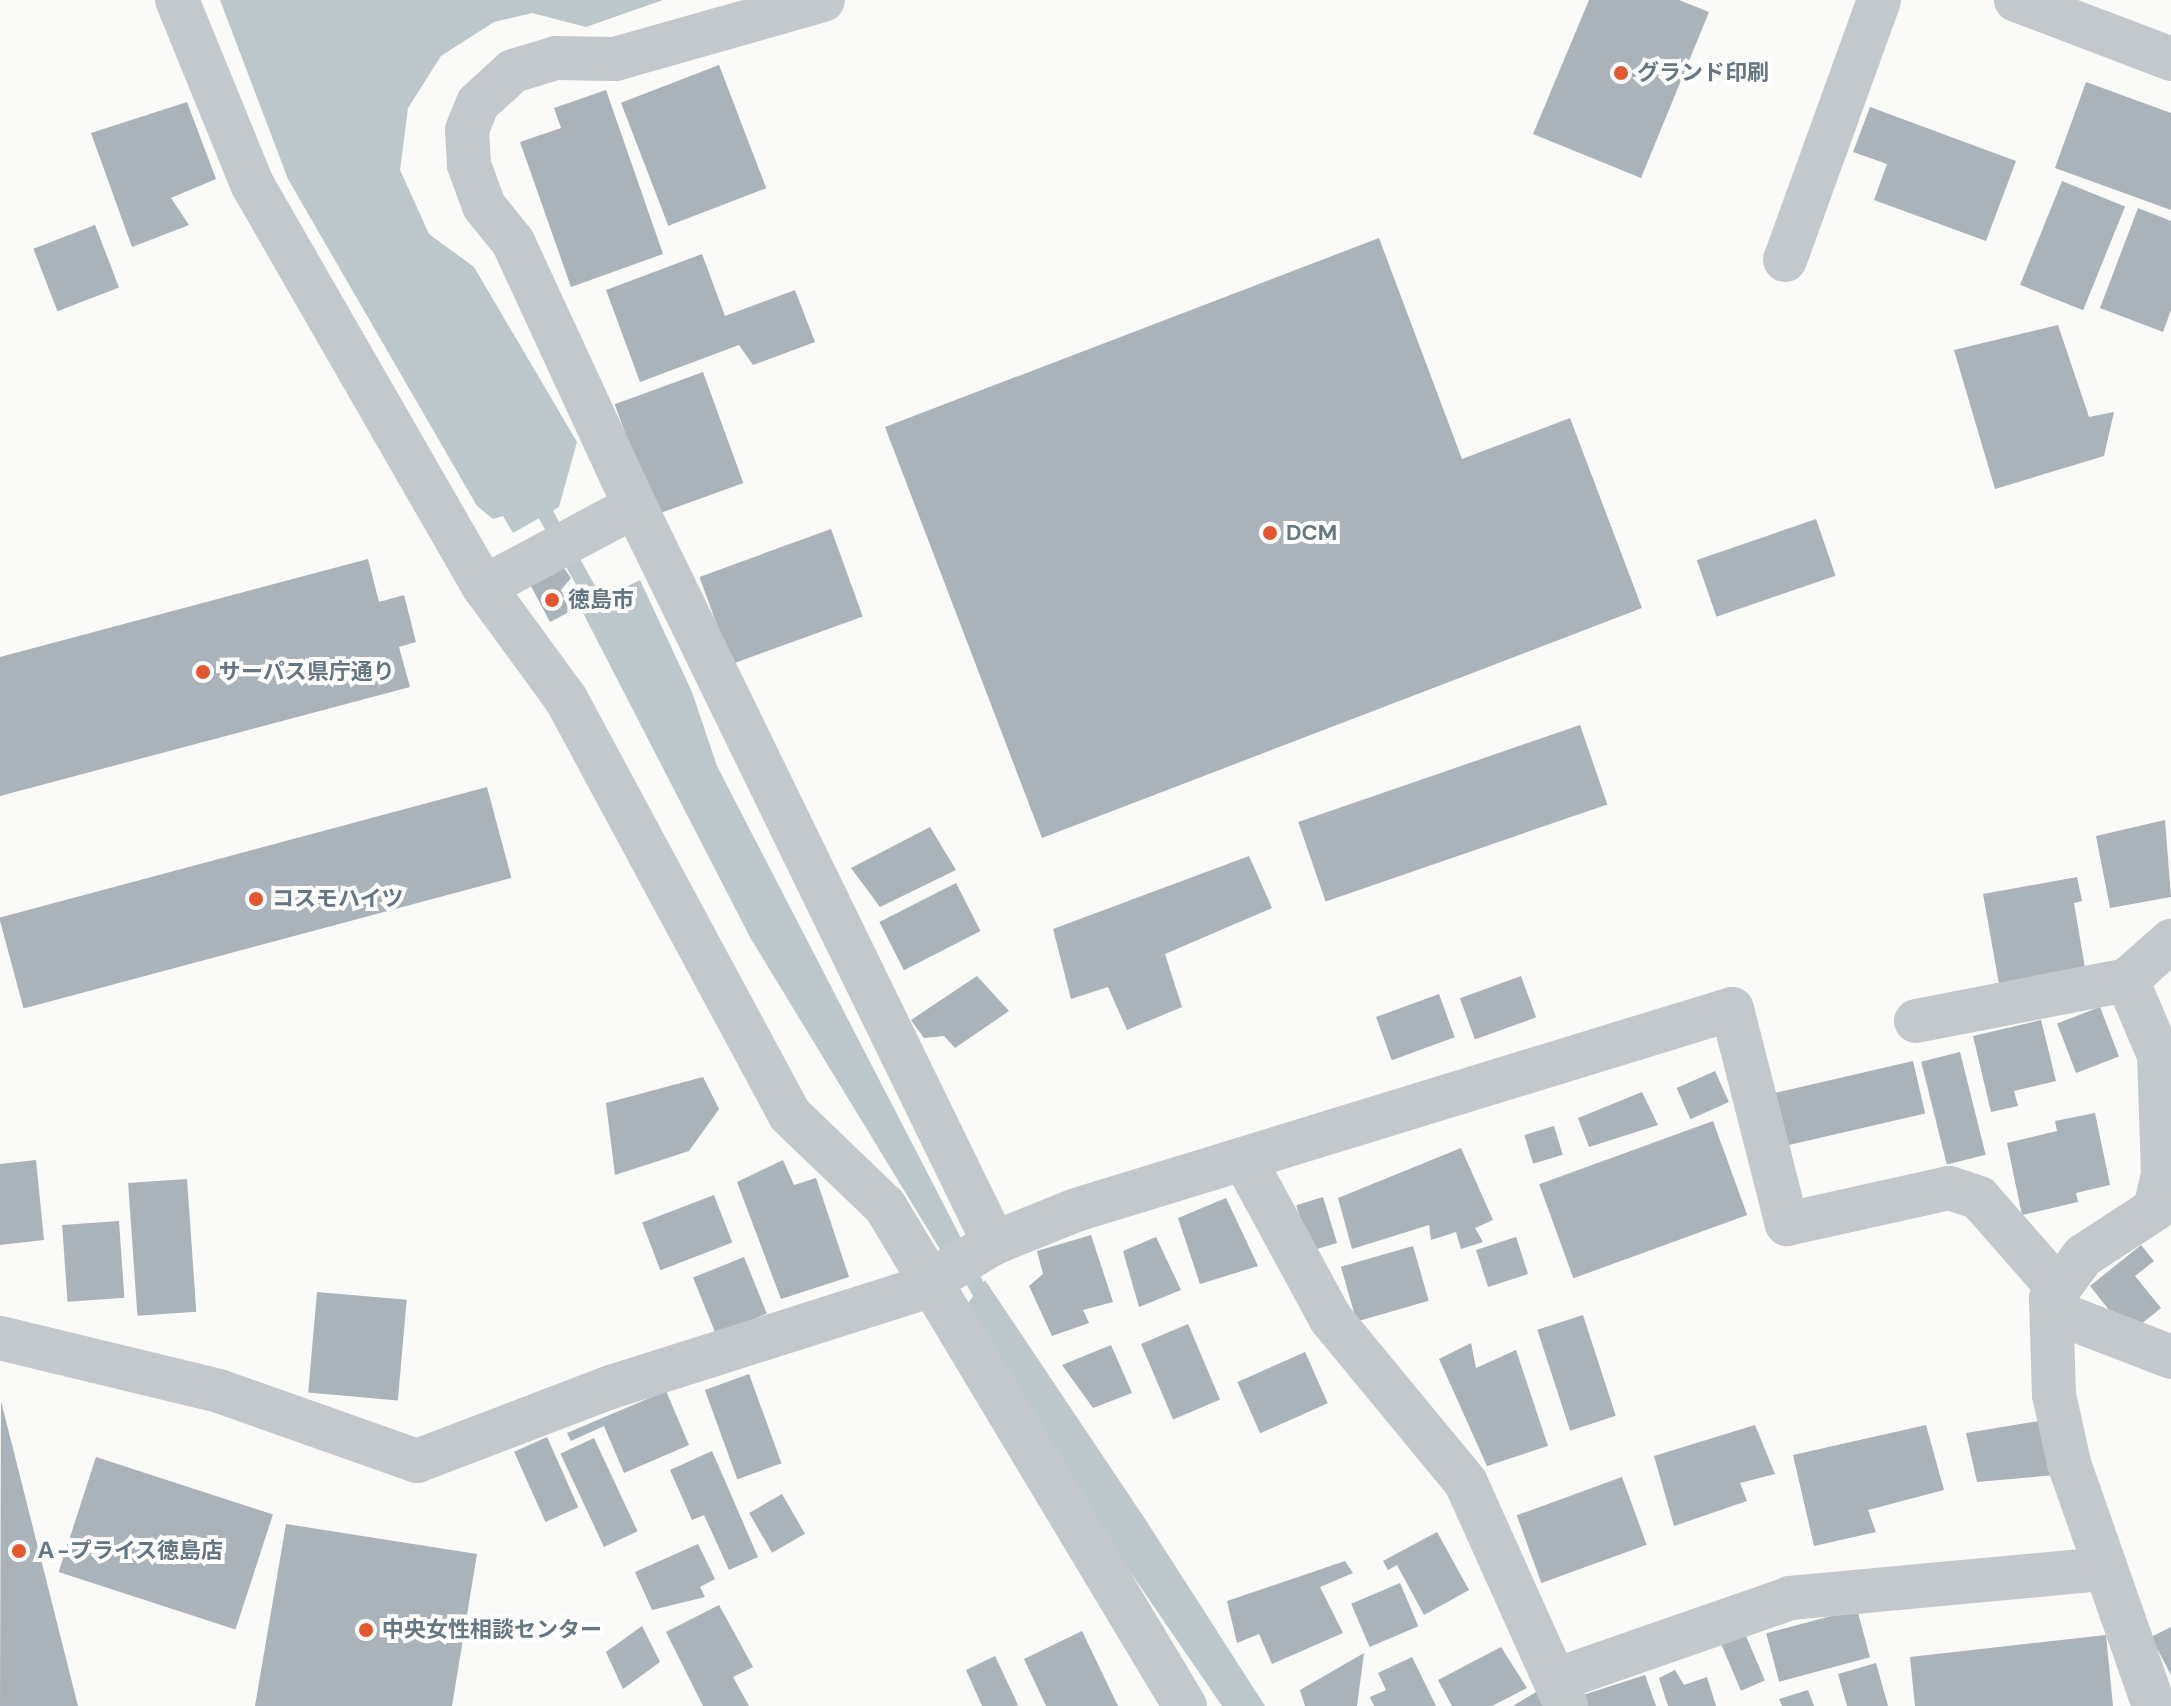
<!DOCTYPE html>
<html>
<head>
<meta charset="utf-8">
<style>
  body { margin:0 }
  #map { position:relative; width:2171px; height:1706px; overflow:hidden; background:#fafaf8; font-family:"DM Sans","Noto Sans JP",sans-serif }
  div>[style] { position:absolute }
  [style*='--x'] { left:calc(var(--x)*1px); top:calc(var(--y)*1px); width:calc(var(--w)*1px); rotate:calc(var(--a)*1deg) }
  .water>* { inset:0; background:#bbc7cb }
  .stream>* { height:16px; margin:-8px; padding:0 8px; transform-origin:8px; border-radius:8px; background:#bbc7cb }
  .building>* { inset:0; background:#aab3b9; transform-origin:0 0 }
  .minor>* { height:44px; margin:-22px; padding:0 22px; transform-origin:22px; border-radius:22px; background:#c3c8cc }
  .tertiary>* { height:44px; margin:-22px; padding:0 22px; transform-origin:22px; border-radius:22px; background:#c3c8cc }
  .dots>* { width:22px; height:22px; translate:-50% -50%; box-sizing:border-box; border:4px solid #fff; border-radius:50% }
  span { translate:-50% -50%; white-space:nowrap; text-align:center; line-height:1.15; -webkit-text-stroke:8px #fff; paint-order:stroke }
  .poi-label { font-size:22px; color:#657683; font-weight:700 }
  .left { translate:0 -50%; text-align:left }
</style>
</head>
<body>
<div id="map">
  <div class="water">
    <div style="clip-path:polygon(220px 0,663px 0,586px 27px,532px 13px,494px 22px,441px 56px,408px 108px,400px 170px,429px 234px,474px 267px,577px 442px,559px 507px,513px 533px,503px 516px,493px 519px,477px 506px,288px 179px)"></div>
    <div style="clip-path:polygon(640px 580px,692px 692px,717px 766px,962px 1240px,941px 1251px,751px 939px,581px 609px)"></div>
    <div style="clip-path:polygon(985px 1280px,1147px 1522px,1265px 1706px,1222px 1706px,1046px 1449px,965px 1307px)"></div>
  </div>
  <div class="stream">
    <div style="--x:536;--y:497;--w:141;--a:60.7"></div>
    <div style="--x:963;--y:1262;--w:53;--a:60.5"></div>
  </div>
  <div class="building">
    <div style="clip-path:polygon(1589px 0,1679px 0,1709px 12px,1641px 178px,1533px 134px)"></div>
    <div style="left:719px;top:65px;width:132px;height:105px;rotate:69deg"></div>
    <div style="clip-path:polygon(2086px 82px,2171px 113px,2171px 210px,2055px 168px)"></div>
    <div style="clip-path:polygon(606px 90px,663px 254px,571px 287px,520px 142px,561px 128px,554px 108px)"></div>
    <div style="clip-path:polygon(187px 102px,216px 179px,171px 198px,189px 225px,132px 247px,91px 133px)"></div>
    <div style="clip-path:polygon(1870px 107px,2016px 161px,1986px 241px,1874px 200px,1887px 164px,1853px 152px)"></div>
    <div style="left:2062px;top:181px;width:68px;height:112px;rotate:22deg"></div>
    <div style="clip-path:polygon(2138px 208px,2171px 221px,2171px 310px,2163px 332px,2100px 308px)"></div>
    <div style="left:95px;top:225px;width:67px;height:66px;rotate:69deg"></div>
    <div style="clip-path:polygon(1379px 238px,1462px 459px,1570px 418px,1642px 608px,1042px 838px,885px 427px)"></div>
    <div style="clip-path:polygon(702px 254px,725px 316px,795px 290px,815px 342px,753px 365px,739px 345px,640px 382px,606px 290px)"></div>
    <div style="clip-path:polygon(2058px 325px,2089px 417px,2114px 412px,2104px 456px,1995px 489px,1954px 350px)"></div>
    <div style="left:703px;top:372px;width:118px;height:94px;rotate:70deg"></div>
    <div style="left:1816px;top:519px;width:60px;height:126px;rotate:71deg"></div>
    <div style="left:831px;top:529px;width:93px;height:140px;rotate:70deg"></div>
    <div style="clip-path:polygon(368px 559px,379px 602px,404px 595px,416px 642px,399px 647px,410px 687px,0 796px,0 657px)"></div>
    <div style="clip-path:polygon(564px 568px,571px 578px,561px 590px,571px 611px,550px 622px,531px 586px)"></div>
    <div style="left:1580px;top:725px;width:84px;height:298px;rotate:71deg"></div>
    <div style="left:487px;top:787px;width:94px;height:505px;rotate:75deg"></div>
    <div style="clip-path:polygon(2165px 820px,2171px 897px,2110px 908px,2096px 836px)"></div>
    <div style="clip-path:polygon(930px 827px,956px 870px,880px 907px,851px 868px)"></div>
    <div style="clip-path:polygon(1249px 856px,1272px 908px,1165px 954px,1182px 1007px,1127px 1030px,1108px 987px,1071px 999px,1053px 929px)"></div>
    <div style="clip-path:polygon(2077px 877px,2082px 901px,2074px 903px,2085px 968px,1999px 984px,1983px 894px)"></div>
    <div style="left:956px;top:883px;width:54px;height:86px;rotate:63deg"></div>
    <div style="clip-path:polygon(977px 976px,1009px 1011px,955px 1048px,944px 1036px,924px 1038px,911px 1020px)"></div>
    <div style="left:1521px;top:976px;width:44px;height:65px;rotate:70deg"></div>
    <div style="left:1439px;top:994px;width:46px;height:67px;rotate:70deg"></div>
    <div style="left:2100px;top:1007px;width:53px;height:46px;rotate:69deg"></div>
    <div style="clip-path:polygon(2041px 1020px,2056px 1081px,2014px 1091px,2018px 1106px,1991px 1112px,1973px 1036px)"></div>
    <div style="left:1960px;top:1052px;width:106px;height:40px;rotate:76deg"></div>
    <div style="left:1913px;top:1061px;width:54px;height:141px;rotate:77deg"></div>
    <div style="left:1715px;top:1071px;width:34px;height:42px;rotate:66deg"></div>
    <div style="clip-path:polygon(703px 1077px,719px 1109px,689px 1151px,615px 1175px,606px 1103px)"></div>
    <div style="clip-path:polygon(1642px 1092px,1658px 1125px,1589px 1147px,1578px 1118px)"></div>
    <div style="clip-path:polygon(2095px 1113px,2110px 1185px,2076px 1193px,2078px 1202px,2022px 1215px,2007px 1143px,2057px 1131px,2055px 1121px)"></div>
    <div style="left:1713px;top:1121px;width:100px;height:185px;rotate:70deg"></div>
    <div style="left:1554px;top:1126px;width:30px;height:31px;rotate:73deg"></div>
    <div style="clip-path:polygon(1461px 1148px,1493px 1220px,1475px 1228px,1483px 1242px,1461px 1249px,1456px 1232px,1431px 1240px,1429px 1225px,1352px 1249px,1338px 1198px)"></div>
    <div style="clip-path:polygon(36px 1160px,44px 1240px,0 1245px,0 1164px)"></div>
    <div style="clip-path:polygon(783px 1160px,794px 1185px,816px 1178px,849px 1277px,781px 1299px,737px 1182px)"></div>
    <div style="left:187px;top:1179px;width:133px;height:59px;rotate:86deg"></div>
    <div style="left:714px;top:1195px;width:51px;height:77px;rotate:69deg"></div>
    <div style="left:1323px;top:1197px;width:48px;height:28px;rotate:73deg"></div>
    <div style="clip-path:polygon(1226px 1198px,1258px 1266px,1200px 1284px,1178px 1218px)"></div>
    <div style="left:119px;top:1221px;width:77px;height:57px;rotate:86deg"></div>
    <div style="clip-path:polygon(1091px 1235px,1113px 1302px,1083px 1310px,1089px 1323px,1052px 1336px,1029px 1286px,1043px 1274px,1037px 1251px)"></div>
    <div style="clip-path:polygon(1156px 1237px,1181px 1290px,1139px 1307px,1123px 1251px)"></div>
    <div style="left:1516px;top:1237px;width:39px;height:42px;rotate:72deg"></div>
    <div style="clip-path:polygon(2141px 1245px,2154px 1261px,2135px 1276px,2161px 1308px,2135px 1329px,2121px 1325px,2090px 1286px)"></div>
    <div style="left:1413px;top:1246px;width:57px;height:75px;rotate:74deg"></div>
    <div style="left:744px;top:1257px;width:61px;height:55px;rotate:68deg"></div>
    <div style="left:317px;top:1292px;width:90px;height:101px;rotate:5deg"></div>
    <div style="left:1583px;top:1315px;width:106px;height:48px;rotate:72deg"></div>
    <div style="left:1188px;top:1324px;width:82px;height:51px;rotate:67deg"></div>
    <div style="clip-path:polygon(1471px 1343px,1476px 1368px,1516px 1350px,1548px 1446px,1487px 1466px,1439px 1359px)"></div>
    <div style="clip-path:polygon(1111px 1345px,1132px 1393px,1093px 1408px,1062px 1365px)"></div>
    <div style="left:1305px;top:1352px;width:56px;height:74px;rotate:66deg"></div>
    <div style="left:749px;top:1374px;width:95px;height:47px;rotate:70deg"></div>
    <div style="clip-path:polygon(666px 1391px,689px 1445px,624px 1473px,604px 1426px,571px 1441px,567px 1433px)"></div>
    <div style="clip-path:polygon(1px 1401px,78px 1706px,0 1706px)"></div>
    <div style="clip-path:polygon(2039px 1421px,2055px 1475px,1977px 1482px,1966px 1433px)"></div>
    <div style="clip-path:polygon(1755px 1425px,1775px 1474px,1740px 1483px,1747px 1501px,1674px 1526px,1654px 1456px)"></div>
    <div style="clip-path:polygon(1926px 1425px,1944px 1490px,1868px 1510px,1876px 1532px,1814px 1546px,1793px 1455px)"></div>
    <div style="left:547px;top:1437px;width:77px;height:36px;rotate:66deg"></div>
    <div style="left:594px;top:1438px;width:103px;height:37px;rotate:65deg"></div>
    <div style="clip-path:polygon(712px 1451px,758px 1557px,729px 1570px,704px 1515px,692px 1520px,670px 1470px)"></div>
    <div style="left:96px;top:1457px;width:186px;height:121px;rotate:18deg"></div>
    <div style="left:1622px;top:1477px;width:72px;height:112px;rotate:70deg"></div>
    <div style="left:782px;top:1494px;width:46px;height:38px;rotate:60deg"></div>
    <div style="clip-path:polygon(286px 1524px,477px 1554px,452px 1706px,255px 1706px)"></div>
    <div style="clip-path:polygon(1437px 1532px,1469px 1590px,1424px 1615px,1397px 1565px,1388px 1570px,1383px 1561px)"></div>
    <div style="clip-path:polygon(698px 1544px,715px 1579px,700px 1587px,705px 1597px,652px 1610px,635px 1572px)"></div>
    <div style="clip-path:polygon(1345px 1561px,1353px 1573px,1320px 1587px,1343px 1633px,1272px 1664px,1259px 1634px,1237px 1643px,1227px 1601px)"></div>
    <div style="left:1400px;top:1583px;width:47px;height:53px;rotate:67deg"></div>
    <div style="clip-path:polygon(719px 1605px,753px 1667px,733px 1677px,749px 1706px,703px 1706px,666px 1632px)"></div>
    <div style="left:1857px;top:1609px;width:50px;height:94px;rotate:75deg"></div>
    <div style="clip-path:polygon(642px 1626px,660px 1662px,623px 1689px,606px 1652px)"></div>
    <div style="clip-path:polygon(2171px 1627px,2171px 1675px,2151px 1637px)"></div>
    <div style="left:1743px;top:1629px;width:56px;height:26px;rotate:67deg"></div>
    <div style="clip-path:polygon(1082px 1631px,1118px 1706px,1046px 1706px,1024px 1659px)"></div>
    <div style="clip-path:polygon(2106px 1635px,2113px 1706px,1915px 1706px,1910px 1657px)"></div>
    <div style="clip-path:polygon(1501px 1647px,1527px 1688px,1492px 1706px,1452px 1706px,1438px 1680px)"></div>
    <div style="clip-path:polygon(1364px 1653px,1357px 1706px,1305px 1706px,1300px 1690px)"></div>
    <div style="clip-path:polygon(995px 1656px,1018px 1705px,1015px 1706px,982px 1706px,966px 1670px)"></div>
    <div style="clip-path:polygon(1412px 1657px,1436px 1706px,1374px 1706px,1370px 1697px,1386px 1690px,1378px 1673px)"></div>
    <div style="clip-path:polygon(1876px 1663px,1888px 1706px,1847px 1706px,1838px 1674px)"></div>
    <div style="clip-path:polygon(1675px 1670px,1684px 1685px,1707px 1677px,1716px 1706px,1668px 1706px,1659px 1678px)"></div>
    <div style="clip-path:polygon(1645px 1675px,1656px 1706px,1587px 1706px,1583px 1695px)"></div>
    <div style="clip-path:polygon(1541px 1689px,1546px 1706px,1513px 1706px)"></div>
    <div style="clip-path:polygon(1808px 1690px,1814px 1706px,1782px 1706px,1779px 1699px)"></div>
  </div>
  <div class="minor">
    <div style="--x:177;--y:0;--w:199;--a:67.8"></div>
    <div style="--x:252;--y:184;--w:465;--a:60.1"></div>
    <div style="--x:484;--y:587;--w:139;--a:53.8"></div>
    <div style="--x:566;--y:699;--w:471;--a:61.7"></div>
    <div style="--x:789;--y:1114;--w:133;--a:43.8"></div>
    <div style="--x:885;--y:1206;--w:583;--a:59.04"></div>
    <div style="--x:1785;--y:260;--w:276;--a:-70.1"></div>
    <div style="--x:635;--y:506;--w:820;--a:64.03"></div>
    <div style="--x:484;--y:587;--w:171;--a:-28.2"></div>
    <div style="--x:635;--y:506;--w:291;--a:-114.8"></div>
    <div style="--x:513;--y:242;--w:46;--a:-128.9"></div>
    <div style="--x:484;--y:206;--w:44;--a:-110.1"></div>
    <div style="--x:469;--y:165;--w:35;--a:-93"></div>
    <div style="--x:467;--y:130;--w:29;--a:-68"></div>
    <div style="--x:478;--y:103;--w:47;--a:-42.4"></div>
    <div style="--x:513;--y:71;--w:45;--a:-16.8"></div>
    <div style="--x:556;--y:58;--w:59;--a:1"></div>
    <div style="--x:615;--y:59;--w:216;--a:-15.8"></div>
    <div style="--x:1916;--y:1021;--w:215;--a:-11"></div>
    <div style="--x:1244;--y:1159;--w:182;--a:61.5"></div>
    <div style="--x:1331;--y:1319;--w:212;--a:50.5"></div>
    <div style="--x:1466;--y:1483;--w:244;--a:65.8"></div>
    <div style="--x:2052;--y:1311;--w:128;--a:21.1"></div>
    <div style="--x:0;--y:1338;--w:225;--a:13.6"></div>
    <div style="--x:219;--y:1391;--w:210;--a:19.5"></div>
    <div style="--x:417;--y:1461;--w:208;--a:-20.9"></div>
    <div style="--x:611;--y:1387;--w:318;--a:-17.6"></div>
    <div style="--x:914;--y:1291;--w:93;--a:-31"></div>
    <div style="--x:994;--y:1243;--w:88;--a:-21.9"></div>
    <div style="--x:1076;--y:1210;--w:686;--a:-17.04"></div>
    <div style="--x:1732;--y:1009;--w:222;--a:75.7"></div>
    <div style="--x:1787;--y:1224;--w:166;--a:-12.5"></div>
    <div style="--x:1949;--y:1188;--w:32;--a:18"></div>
    <div style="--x:1979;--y:1198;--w:121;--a:48.7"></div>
    <div style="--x:1558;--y:1679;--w:246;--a:-19.2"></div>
    <div style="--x:1790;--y:1598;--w:312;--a:-5.3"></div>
    <div style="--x:2154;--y:1706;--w:257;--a:-109.3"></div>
    <div style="--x:2069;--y:1463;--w:70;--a:-102.4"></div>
    <div style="--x:2054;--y:1395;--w:96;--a:-91.8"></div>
    <div style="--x:2051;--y:1299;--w:54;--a:-53.3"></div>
    <div style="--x:2083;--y:1256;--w:86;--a:-33.1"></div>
    <div style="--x:2155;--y:1209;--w:35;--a:-77"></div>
    <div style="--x:2163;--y:1175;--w:120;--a:-91.9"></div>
    <div style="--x:2159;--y:1055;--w:82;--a:-113.1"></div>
    <div style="--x:2127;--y:980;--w:59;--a:-41.6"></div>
  </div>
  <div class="tertiary">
    <div style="--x:2016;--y:0;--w:166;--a:20.8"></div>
  </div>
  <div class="dots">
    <div style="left:1621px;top:73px;background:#e4572e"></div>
    <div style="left:1270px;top:533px;background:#e4572e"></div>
    <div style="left:552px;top:600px;background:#e4572e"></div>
    <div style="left:203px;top:672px;background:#e4572e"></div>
    <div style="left:256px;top:899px;background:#e4572e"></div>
    <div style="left:19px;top:1551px;background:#e4572e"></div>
    <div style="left:366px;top:1630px;background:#e4572e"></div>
  </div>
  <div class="poi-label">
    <span class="left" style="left:1637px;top:73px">グランド印刷</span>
    <span class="left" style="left:1286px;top:533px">DCM</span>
    <span class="left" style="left:568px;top:600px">徳島市</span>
    <span class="left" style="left:219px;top:672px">サーパス県庁通り</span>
    <span class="left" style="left:272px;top:899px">コスモハイツ</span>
    <span class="left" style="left:35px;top:1551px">Ａ−プライス徳島店</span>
    <span class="left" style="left:382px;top:1630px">中央女性相談センター</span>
  </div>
</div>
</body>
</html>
